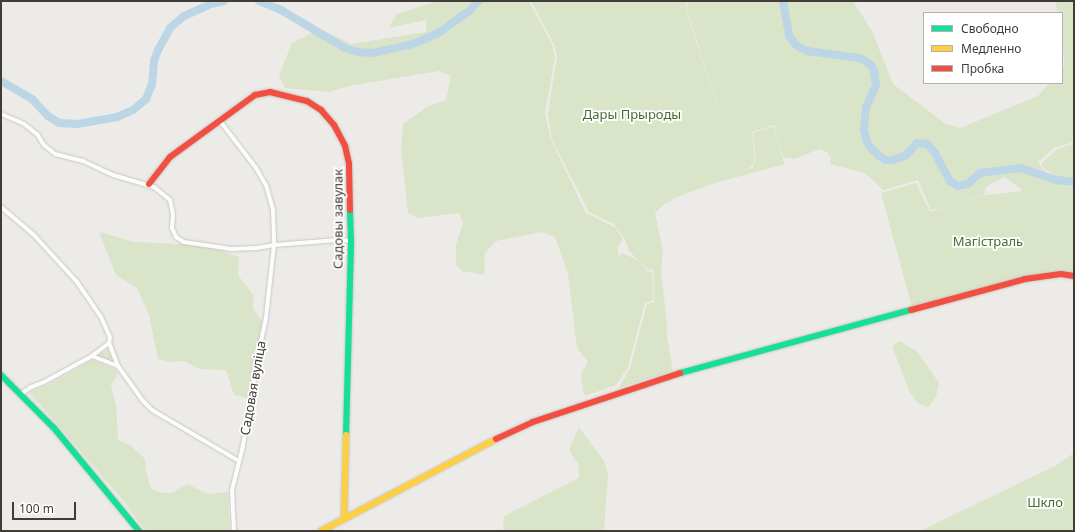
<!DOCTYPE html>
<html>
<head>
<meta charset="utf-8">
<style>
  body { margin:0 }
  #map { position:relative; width:1075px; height:532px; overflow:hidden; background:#edebe7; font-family:"Noto Sans",sans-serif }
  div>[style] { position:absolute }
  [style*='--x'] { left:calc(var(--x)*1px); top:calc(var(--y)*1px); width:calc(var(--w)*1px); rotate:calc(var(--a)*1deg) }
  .green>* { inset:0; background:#dae4c9 }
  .river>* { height:8px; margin:-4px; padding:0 4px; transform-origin:4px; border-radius:4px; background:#bcd6e6 }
  .roads { filter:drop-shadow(0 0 1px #c9c7c3) drop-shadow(0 0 1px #c9c7c3) }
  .street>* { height:4px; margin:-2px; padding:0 2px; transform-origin:2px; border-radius:2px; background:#fcfcfb }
  .fast>* { height:6px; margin:-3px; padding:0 3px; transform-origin:3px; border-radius:3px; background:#16e098 }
  .slow>* { height:6px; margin:-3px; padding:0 3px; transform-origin:3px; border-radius:3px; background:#ffcf43 }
  .jam>* { height:6px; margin:-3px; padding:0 3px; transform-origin:3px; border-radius:3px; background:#f24e42 }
  span { translate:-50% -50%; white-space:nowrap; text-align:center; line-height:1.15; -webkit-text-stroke:3.5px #fff; paint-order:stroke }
  .park-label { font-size:13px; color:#476b30 }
  .street-label { font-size:13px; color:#413c35 }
  .frame { position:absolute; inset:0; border:2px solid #413c35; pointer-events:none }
  .legend { position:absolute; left:923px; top:12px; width:140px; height:72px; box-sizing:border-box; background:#fff; border:1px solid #b3b1ae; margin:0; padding:5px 7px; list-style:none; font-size:12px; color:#413c35 }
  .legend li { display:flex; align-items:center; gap:8px; height:20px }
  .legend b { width:20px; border:1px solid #b3b1ae }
  .scale { position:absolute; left:12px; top:502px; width:64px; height:18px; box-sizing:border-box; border:2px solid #413c35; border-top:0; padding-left:5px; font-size:12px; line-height:14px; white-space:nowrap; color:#413c35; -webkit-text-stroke:3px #fff; paint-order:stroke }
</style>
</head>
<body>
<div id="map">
  <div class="green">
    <div style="clip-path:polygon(437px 1px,529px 1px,552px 44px,555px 57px,545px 113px,551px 140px,586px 213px,616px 228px,623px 239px,617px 248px,619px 256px,623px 253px,639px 261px,647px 271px,652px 272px,653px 300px,645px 303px,628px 367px,616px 385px,585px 396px,583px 391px,581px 374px,588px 362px,577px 348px,568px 274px,555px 237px,542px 232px,496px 241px,485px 253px,484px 275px,462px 271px,456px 265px,456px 245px,463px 223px,459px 213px,417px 218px,408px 213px,401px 151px,403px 124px,427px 107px,446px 100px,451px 76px,439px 71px,349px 86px,329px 92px,285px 88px,279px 75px,292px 43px,320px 29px,351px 44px,426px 32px,426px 20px,389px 28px,397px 14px)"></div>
    <div style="clip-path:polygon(evenodd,531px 1px,688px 1px,685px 6px,738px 173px,686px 6px,690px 1px,853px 1px,872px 31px,893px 84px,946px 124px,960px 128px,1038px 96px,1049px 83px,1062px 83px,1062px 68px,1064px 67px,1062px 13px,1058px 13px,1055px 1px,1074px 1px,1074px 142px,1054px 148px,1038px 162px,1046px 173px,1061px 179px,1074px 181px,1074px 185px,1057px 187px,1074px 186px,1074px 273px,1055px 272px,912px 307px,881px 193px,916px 183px,930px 212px,944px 208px,931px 210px,918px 180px,883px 190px,865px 173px,830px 164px,831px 158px,827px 152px,819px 149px,795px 159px,783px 157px,774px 125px,752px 132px,755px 159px,751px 167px,743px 171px,752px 168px,756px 159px,753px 133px,771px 127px,774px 127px,783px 159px,785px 164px,718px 182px,680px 196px,664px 204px,655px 213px,663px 251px,661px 271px,668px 332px,666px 330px,673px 371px,619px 388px,630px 368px,647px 304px,654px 302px,653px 268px,648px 270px,629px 251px,625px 239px,614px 224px,589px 212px,552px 140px,548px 114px,557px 56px,554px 44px,531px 1px,1005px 177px,1023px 191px,986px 195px,948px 206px,984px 195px,987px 186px,1005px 177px)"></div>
    <div style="clip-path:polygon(1074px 144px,1074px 180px,1061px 178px,1044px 169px,1041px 163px,1059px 148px)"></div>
    <div style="clip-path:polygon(99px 232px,134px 242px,203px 245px,239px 257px,238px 275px,254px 296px,253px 309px,261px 319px,263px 325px,255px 350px,248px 398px,234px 395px,226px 370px,199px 369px,184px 361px,170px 362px,158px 359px,149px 315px,137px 288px,116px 275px)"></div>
    <div style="clip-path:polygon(899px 341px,917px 351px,939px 383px,936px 397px,928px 408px,918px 403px,910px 393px,892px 346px)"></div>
    <div style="clip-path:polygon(108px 349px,110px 354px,115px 363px,96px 356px)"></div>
    <div style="clip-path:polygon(92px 360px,115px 369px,118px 373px,111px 385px,116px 405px,118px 440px,130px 445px,145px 459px,146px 471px,151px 489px,162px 493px,172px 493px,187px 484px,208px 494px,228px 492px,230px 531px,146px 531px,123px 500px,29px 392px,50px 384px)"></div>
    <div style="clip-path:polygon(579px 427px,604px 461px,608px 474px,604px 531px,503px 531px,504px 516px,579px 478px,578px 464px,569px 450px)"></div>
    <div style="clip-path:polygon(1074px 453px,1074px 531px,920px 531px,1055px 466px)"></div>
  </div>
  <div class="river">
    <div style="--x:259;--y:1;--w:24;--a:22"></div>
    <div style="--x:281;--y:10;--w:74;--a:30.7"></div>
    <div style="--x:345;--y:48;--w:14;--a:17"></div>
    <div style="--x:358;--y:52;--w:14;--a:4"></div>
    <div style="--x:372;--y:53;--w:40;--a:-12"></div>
    <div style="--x:411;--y:45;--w:32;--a:-24"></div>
    <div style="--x:440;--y:32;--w:34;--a:-36"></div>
    <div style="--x:468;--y:12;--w:16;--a:-45"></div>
    <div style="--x:783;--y:1;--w:36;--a:80"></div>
    <div style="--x:789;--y:36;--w:11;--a:52"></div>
    <div style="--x:796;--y:45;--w:13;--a:29"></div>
    <div style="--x:807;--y:51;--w:53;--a:7.5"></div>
    <div style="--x:860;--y:58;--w:13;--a:32"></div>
    <div style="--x:871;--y:65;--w:7;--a:63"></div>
    <div style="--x:874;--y:71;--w:14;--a:82"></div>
    <div style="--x:876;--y:85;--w:24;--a:114"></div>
    <div style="--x:866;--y:107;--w:22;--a:95"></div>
    <div style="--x:864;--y:129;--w:10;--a:79"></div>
    <div style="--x:866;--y:139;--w:9;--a:63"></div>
    <div style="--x:870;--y:147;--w:13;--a:45"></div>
    <div style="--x:879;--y:156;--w:8;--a:30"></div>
    <div style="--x:886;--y:160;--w:7;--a:0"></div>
    <div style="--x:893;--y:160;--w:14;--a:-21"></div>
    <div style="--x:906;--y:155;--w:16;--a:-47"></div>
    <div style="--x:917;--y:143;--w:10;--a:6"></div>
    <div style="--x:927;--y:144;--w:12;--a:48"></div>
    <div style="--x:935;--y:153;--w:32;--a:62"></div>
    <div style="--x:950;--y:181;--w:9;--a:32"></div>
    <div style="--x:958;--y:186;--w:10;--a:-11"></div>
    <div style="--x:968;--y:184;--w:16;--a:-43"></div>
    <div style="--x:980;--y:173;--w:40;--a:-7.1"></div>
    <div style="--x:1020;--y:168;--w:39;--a:18"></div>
    <div style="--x:1057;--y:180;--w:17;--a:7"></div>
    <div style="--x:1;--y:81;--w:36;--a:30"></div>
    <div style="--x:32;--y:99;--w:23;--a:47"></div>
    <div style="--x:48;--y:116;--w:13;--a:32"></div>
    <div style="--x:59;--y:123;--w:18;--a:3"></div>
    <div style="--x:77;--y:124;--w:41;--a:-9.9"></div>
    <div style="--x:117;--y:117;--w:17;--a:-24"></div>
    <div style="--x:133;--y:110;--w:17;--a:-40"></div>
    <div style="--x:146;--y:99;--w:16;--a:-68"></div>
    <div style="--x:152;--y:84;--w:23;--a:-85"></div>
    <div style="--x:154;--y:61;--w:12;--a:-70"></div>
    <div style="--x:158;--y:50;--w:25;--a:-61"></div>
    <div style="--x:170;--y:28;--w:18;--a:-41"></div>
    <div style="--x:184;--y:16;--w:30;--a:-24"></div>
    <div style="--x:211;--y:4;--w:13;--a:-13"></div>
  </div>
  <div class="roads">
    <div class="street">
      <div style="--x:1;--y:114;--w:25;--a:23"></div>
      <div style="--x:24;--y:124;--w:16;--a:38"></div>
      <div style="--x:37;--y:134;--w:13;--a:58"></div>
      <div style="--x:44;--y:145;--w:14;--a:39"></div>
      <div style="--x:55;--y:154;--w:29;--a:14"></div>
      <div style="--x:83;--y:161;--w:33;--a:25"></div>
      <div style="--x:113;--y:175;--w:43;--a:16.3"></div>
      <div style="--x:154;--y:187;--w:21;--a:39"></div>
      <div style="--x:170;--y:200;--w:14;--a:78"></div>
      <div style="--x:173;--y:214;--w:14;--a:94"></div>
      <div style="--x:172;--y:228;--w:10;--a:66"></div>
      <div style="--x:176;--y:237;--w:9;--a:32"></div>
      <div style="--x:184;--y:242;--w:48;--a:8.5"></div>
      <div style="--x:231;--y:249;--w:26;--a:-2"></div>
      <div style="--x:257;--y:248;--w:17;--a:-10"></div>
      <div style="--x:274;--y:245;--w:64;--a:-4.5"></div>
      <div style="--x:338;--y:240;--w:13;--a:4"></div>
      <div style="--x:220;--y:121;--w:59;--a:52.5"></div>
      <div style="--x:256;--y:168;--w:20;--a:60"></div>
      <div style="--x:266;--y:185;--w:26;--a:74"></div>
      <div style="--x:273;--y:210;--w:35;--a:88"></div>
      <div style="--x:274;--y:245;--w:73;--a:96.3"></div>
      <div style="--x:266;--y:318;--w:51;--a:102.4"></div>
      <div style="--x:255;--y:368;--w:30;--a:96"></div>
      <div style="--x:252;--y:398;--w:53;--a:100.9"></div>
      <div style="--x:242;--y:450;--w:41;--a:104"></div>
      <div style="--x:232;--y:490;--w:41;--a:87.2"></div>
      <div style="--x:1;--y:207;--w:42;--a:40.2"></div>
      <div style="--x:33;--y:234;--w:65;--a:47.5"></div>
      <div style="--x:77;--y:282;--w:42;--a:55.6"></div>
      <div style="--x:101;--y:317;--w:22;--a:66"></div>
      <div style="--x:110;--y:337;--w:6;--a:99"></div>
      <div style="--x:109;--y:343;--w:21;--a:143"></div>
      <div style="--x:92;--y:356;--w:55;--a:151.6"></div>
      <div style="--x:44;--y:382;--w:14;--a:159"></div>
      <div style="--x:31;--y:387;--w:12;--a:145"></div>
      <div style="--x:92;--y:356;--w:28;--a:21"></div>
      <div style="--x:118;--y:366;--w:25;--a:-111"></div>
      <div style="--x:118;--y:366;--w:43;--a:54.5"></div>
      <div style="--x:143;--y:401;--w:13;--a:45"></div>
      <div style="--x:152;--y:410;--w:101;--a:30.4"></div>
    </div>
    <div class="fast">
      <div style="--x:680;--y:373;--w:239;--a:-15.3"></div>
      <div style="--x:1;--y:375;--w:75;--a:45"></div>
      <div style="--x:54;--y:428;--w:134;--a:50.5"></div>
      <div style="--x:346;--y:435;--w:194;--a:-88.5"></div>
      <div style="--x:351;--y:241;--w:31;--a:-92"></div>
    </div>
    <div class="slow">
      <div style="--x:344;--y:519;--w:84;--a:-88.6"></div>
      <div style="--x:321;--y:531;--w:198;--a:-27.7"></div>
    </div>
    <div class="jam">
      <div style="--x:149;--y:184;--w:34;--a:-52"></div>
      <div style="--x:170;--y:157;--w:105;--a:-36.1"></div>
      <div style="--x:255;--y:95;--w:15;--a:-11"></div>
      <div style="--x:270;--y:92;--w:38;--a:14"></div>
      <div style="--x:307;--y:101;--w:17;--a:33"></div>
      <div style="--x:321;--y:110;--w:20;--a:49"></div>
      <div style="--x:334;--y:125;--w:24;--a:62"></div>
      <div style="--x:345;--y:146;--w:18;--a:77"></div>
      <div style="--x:349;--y:164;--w:46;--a:88.8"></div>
      <div style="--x:911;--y:310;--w:118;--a:-15.2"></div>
      <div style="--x:1025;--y:279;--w:36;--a:-8"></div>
      <div style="--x:1061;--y:274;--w:13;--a:9"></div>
      <div style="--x:496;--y:439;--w:41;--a:-24.7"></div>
      <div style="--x:533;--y:422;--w:155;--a:-18.4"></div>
    </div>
  </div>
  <div class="park-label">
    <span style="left:632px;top:114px">Дары Прыроды</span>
    <span style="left:988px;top:241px">Магістраль</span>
    <span style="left:1045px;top:502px">Шкло</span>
  </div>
  <div class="street-label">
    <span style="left:338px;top:219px;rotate:-90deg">Садовы завулак</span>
    <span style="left:253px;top:388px;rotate:-80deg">Садовая вуліца</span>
  </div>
  <div class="frame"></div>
  <ul class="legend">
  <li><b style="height:5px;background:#16e098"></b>Свободно</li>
  <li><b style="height:5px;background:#ffcf43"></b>Медленно</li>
  <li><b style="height:5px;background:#f24e42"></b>Пробка</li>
  </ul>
  <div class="scale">100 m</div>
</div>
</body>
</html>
